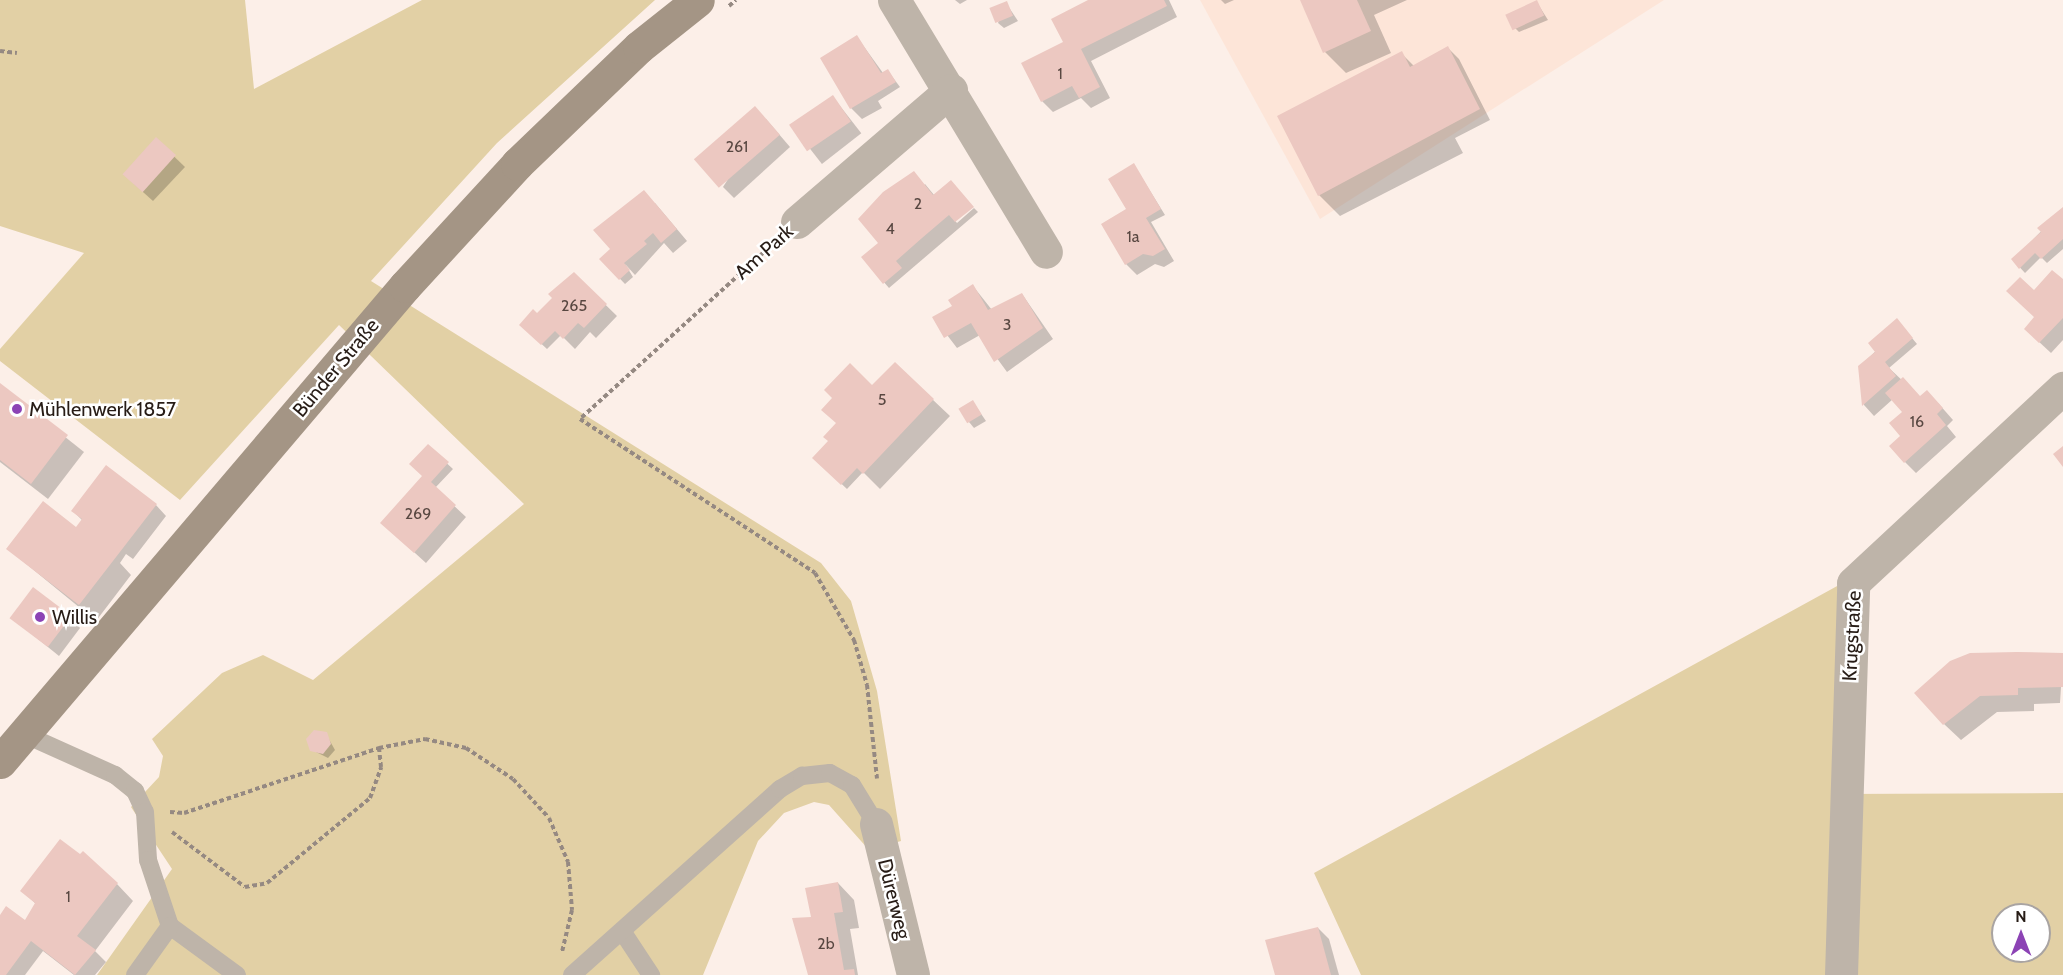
<!DOCTYPE html>
<html>
<head>
<meta charset="utf-8">
<style>
  body { margin:0 }
  #map { position:relative; width:2063px; height:975px; overflow:hidden; background:#fcefe8; font-family:Cabin,sans-serif }
  div>[style] { position:absolute }
  [style*='--x'] { left:calc(var(--x)*1px); top:calc(var(--y)*1px); width:calc(var(--w)*1px); rotate:calc(var(--a)*1deg) }
  .built>* { inset:0; background:#fde5d8 }
  .green>* { inset:0; background:#e2d0a5 }
  .shadow>* { inset:0; background:#0003; transform-origin:0 0 }
  .building>* { inset:0; background:#ecc8c1; transform-origin:0 0 }
  .path>* { height:4px; margin-top:-2px; transform-origin:0; background:repeating-linear-gradient(90deg,#958982 0 4.5px,transparent 0 7.5px) }
  .lane>* { height:18px; margin:-9px; padding:0 9px; transform-origin:9px; border-radius:9px; background:#beb4a9 }
  .street>* { height:33px; margin:-16.5px; padding:0 16.5px; transform-origin:16.5px; border-radius:16.5px; background:#beb4a9 }
  .secondary>* { height:33px; margin:-16.5px; padding:0 16.5px; transform-origin:16.5px; border-radius:16.5px; background:#a49585 }
  .dots>* { width:16px; height:16px; translate:-50% -50%; box-sizing:border-box; border:3px solid #fff; border-radius:50% }
  span { translate:-50% -50%; white-space:nowrap; text-align:center; line-height:1.15; -webkit-text-stroke:5px #fff; paint-order:stroke }
  .number-label { font-size:16px; color:#584741 }
  .number-label span { -webkit-text-stroke-width:0 }
  .street-label { font-size:20px; color:#271c16 }
  .poi-label { font-size:20px; color:#271c16 }
  .left { translate:0 -50%; text-align:left }
  .north { position:absolute; left:1991px; top:903px; width:60px; height:60px; box-sizing:border-box; background:#fff; border:2px solid #a9a4a2; border-radius:50%; rotate:0deg; font-size:16px; font-weight:700; line-height:24px; text-align:center; color:#271c16 }
  .north::after { content:''; display:block; margin:auto; width:21px; height:27px; background:#8c43b5; clip-path:polygon(50% 0,100% 100%,50% 72%,0 100%) }
</style>
</head>
<body>
<div id="map">
  <div class="built">
    <div style="clip-path:polygon(1200px 0,1664px 0,1320px 219px)"></div>
  </div>
  <div class="green">
    <div style="clip-path:polygon(0 0,245px 0,254px 89px,422px 0,655px 0,497px 143px,371px 281px,821px 563px,851px 601px,877px 691px,901px 841px,869px 850px,829px 805px,814px 802px,784px 813px,758px 841px,703px 975px,97px 975px,172px 869px,131px 807px,159px 777px,163px 756px,152px 739px,222px 673px,263px 655px,313px 680px,524px 504px,339px 325px,180px 500px,0 361px,0 349px,84px 253px,0 226px)"></div>
    <div style="clip-path:polygon(evenodd,1839px 585px,1835px 794px,2063px 793px,2063px 975px,1361px 975px,1314px 873px,1839px 585px,2003px 915px,2039px 915px,2039px 951px,2003px 951px,2003px 915px)"></div>
  </div>
  <div class="shadow">
    <div style="clip-path:polygon(955px 0,967px 0,960px 4px)"></div>
    <div style="clip-path:polygon(1091px 0,1169px 0,1177px 17px,1091px 61px,1110px 98px,1091px 108px,1081px 98px,1053px 112px,1042px 101px,1065px 43px)"></div>
    <div style="clip-path:polygon(1221px 0,1234px 0,1225px 4px)"></div>
    <div style="clip-path:polygon(1301px 0,1407px 0,1374px 15px,1391px 53px,1346px 73px,1325px 52px)"></div>
    <div style="clip-path:polygon(1536px 1px,1548px 20px,1519px 32px,1514px 27px)"></div>
    <div style="clip-path:polygon(1006px 3px,1018px 21px,1004px 28px,998px 23px)"></div>
    <div style="clip-path:polygon(857px 37px,883px 73px,888px 71px,900px 87px,878px 101px,882px 108px,862px 119px,851px 108px,822px 58px)"></div>
    <div style="clip-path:polygon(1448px 48px,1459px 59px,1490px 120px,1455px 138px,1463px 153px,1340px 216px,1319px 195px,1401px 53px,1414px 66px)"></div>
    <div style="left:833px;top:97px;width:46px;height:50px;rotate:52deg"></div>
    <div style="clip-path:polygon(766px 119px,790px 147px,734px 198px,723px 187px)"></div>
    <div style="clip-path:polygon(156px 139px,185px 167px,153px 201px,134px 184px)"></div>
    <div style="clip-path:polygon(1134px 165px,1165px 215px,1151px 222px,1174px 261px,1164px 267px,1155px 264px,1137px 275px,1126px 264px,1142px 202px)"></div>
    <div style="clip-path:polygon(925px 184px,957px 223px,974px 208px,978px 212px,889px 288px,863px 258px,878px 245px)"></div>
    <div style="clip-path:polygon(655px 203px,687px 241px,673px 253px,664px 243px,635px 275px,625px 264px,633px 277px,625px 284px,601px 259px)"></div>
    <div style="clip-path:polygon(2063px 209px,2063px 249px,2047px 263px,2041px 257px,2025px 273px,2013px 260px)"></div>
    <div style="clip-path:polygon(574px 274px,617px 316px,596px 338px,590px 332px,575px 349px,561px 335px,547px 349px,521px 325px,537px 316px)"></div>
    <div style="clip-path:polygon(2063px 281px,2063px 340px,2051px 353px,2037px 340px,2034px 292px)"></div>
    <div style="clip-path:polygon(973px 286px,992px 310px,1022px 294px,1053px 339px,1007px 372px,980px 335px,957px 348px,934px 318px,954px 306px)"></div>
    <div style="clip-path:polygon(1902px 326px,1917px 344px,1889px 368px,1920px 397px,1938px 403px,1953px 420px,1947px 426px,1956px 437px,1916px 473px,1905px 462px,1904px 412px,1893px 399px,1874px 416px,1864px 405px,1859px 367px)"></div>
    <div style="clip-path:polygon(895px 364px,950px 416px,880px 489px,863px 472px,847px 489px,814px 458px)"></div>
    <div style="clip-path:polygon(0 385px,84px 452px,48px 499px,0 462px)"></div>
    <div style="clip-path:polygon(973px 402px,986px 421px,974px 428px,969px 422px)"></div>
    <div style="clip-path:polygon(428px 446px,453px 469px,435px 488px,466px 517px,426px 563px,393px 533px,424px 476px)"></div>
    <div style="clip-path:polygon(156px 505px,166px 516px,133px 559px,126px 554px,120px 563px,131px 575px,96px 621px,8px 549px,77px 529px,83px 521px,73px 511px)"></div>
    <div style="clip-path:polygon(70px 617px,80px 628px,59px 656px,12px 618px)"></div>
    <div style="clip-path:polygon(1970px 654px,2063px 655px,2060px 703px,2034px 704px,2034px 711px,1997px 712px,1961px 740px,1944px 724px)"></div>
    <div style="clip-path:polygon(326px 734px,335px 750px,328px 758px,312px 750px)"></div>
    <div style="clip-path:polygon(838px 883px,854px 900px,859px 928px,850px 929px,858px 975px,809px 975px,812px 918px)"></div>
    <div style="clip-path:polygon(117px 884px,133px 901px,95px 951px,106px 962px,95px 975px,74px 975px,43px 951px,25px 975px,0 975px,0 917px,25px 922px,36px 904px,22px 891px)"></div>
    <div style="clip-path:polygon(1318px 928px,1329px 939px,1339px 975px,1276px 975px)"></div>
  </div>
  <div class="building">
    <div style="clip-path:polygon(1088px 0,1164px 0,1167px 6px,1081px 49px,1100px 87px,1079px 98px,1072px 86px,1041px 102px,1021px 63px,1063px 42px,1051px 19px)"></div>
    <div style="clip-path:polygon(1300px 0,1357px 0,1371px 31px,1323px 53px)"></div>
    <div style="left:1537px;top:0;width:17px;height:35px;rotate:65deg"></div>
    <div style="left:1007px;top:1px;width:16px;height:19px;rotate:68deg"></div>
    <div style="clip-path:polygon(857px 35px,881px 73px,888px 69px,896px 82px,850px 109px,820px 58px)"></div>
    <div style="clip-path:polygon(1448px 46px,1480px 109px,1318px 196px,1277px 116px,1402px 51px,1410px 67px)"></div>
    <div style="left:833px;top:95px;width:32px;height:53px;rotate:56deg"></div>
    <div style="left:755px;top:106px;width:38px;height:81px;rotate:49deg"></div>
    <div style="left:156px;top:137px;width:27px;height:50px;rotate:42deg"></div>
    <div style="clip-path:polygon(1134px 163px,1161px 209px,1146px 218px,1165px 249px,1153px 256px,1143px 254px,1125px 265px,1101px 224px,1126px 209px,1108px 179px)"></div>
    <div style="clip-path:polygon(914px 171px,933px 195px,951px 180px,974px 207px,955px 222px,949px 215px,922px 238px,896px 261px,902px 268px,883px 284px,861px 257px,878px 243px,858px 219px,883px 192px)"></div>
    <div style="clip-path:polygon(644px 190px,677px 229px,661px 243px,653px 233px,644px 241px,647px 244px,624px 263px,630px 270px,619px 280px,599px 259px,610px 249px,593px 230px)"></div>
    <div style="clip-path:polygon(2063px 207px,2063px 239px,2041px 259px,2035px 253px,2019px 269px,2011px 259px,2041px 232px,2037px 228px)"></div>
    <div style="clip-path:polygon(2052px 270px,2063px 279px,2063px 318px,2039px 343px,2024px 329px,2034px 317px,2006px 291px,2020px 277px,2034px 290px)"></div>
    <div style="clip-path:polygon(574px 272px,607px 304px,584px 328px,578px 323px,563px 339px,555px 331px,541px 345px,519px 325px,533px 309px,537px 313px,552px 298px,548px 294px)"></div>
    <div style="clip-path:polygon(973px 284px,988px 310px,1022px 293px,1043px 328px,994px 362px,971px 323px,944px 338px,932px 317px,952px 306px,948px 300px)"></div>
    <div style="clip-path:polygon(1897px 318px,1913px 338px,1885px 362px,1896px 376px,1862px 406px,1858px 366px,1875px 352px,1868px 343px)"></div>
    <div style="clip-path:polygon(895px 362px,934px 399px,863px 474px,857px 468px,841px 485px,812px 458px,828px 441px,823px 437px,836px 423px,821px 410px,832px 398px,824px 390px,850px 363px,872px 385px)"></div>
    <div style="clip-path:polygon(1903px 377px,1920px 396px,1927px 390px,1943px 408px,1937px 414px,1946px 425px,1904px 463px,1889px 446px,1900px 436px,1889px 423px,1902px 412px,1885px 393px)"></div>
    <div style="clip-path:polygon(0 383px,68px 435px,31px 484px,0 460px)"></div>
    <div style="left:973px;top:400px;width:17px;height:17px;rotate:59deg"></div>
    <div style="clip-path:polygon(428px 444px,449px 462px,431px 482px,456px 505px,414px 553px,380px 523px,422px 476px,409px 464px)"></div>
    <div style="clip-path:polygon(2063px 446px,2063px 467px,2053px 454px)"></div>
    <div style="clip-path:polygon(106px 465px,157px 504px,79px 605px,6px 549px,43px 501px,76px 527px,82px 519px,71px 511px)"></div>
    <div style="left:33px;top:587px;width:48px;height:39px;rotate:37deg"></div>
    <div style="clip-path:polygon(2017px 652px,2063px 653px,2063px 687px,2018px 688px,2018px 695px,1980px 696px,1943px 725px,1914px 693px,1950px 661px,1970px 653px)"></div>
    <div style="clip-path:polygon(314px 730px,327px 732px,331px 744px,323px 754px,310px 751px,306px 739px)"></div>
    <div style="clip-path:polygon(60px 839px,80px 854px,83px 851px,118px 883px,77px 936px,96px 950px,75px 975px,31px 941px,6px 975px,0 975px,0 915px,6px 906px,25px 920px,35px 903px,20px 891px)"></div>
    <div style="clip-path:polygon(838px 882px,843px 912px,834px 913px,844px 970px,854px 969px,855px 975px,808px 975px,792px 918px,811px 917px,805px 888px)"></div>
    <div style="clip-path:polygon(1318px 927px,1331px 975px,1275px 975px,1265px 940px)"></div>
  </div>
  <div class="path">
    <div style="--x:729;--y:6;--w:9;--a:-41"></div>
    <div style="--x:0;--y:51;--w:17;--a:7"></div>
    <div style="--x:774;--y:243;--w:262;--a:137.8"></div>
    <div style="--x:580;--y:419;--w:281;--a:33.2"></div>
    <div style="--x:815;--y:573;--w:78;--a:59.8"></div>
    <div style="--x:854;--y:640;--w:47;--a:73.9"></div>
    <div style="--x:867;--y:685;--w:94;--a:83.9"></div>
    <div style="--x:170;--y:812;--w:14;--a:4"></div>
    <div style="--x:184;--y:813;--w:206;--a:-18.4"></div>
    <div style="--x:379;--y:748;--w:47;--a:-11.1"></div>
    <div style="--x:425;--y:739;--w:42;--a:12.4"></div>
    <div style="--x:466;--y:748;--w:56;--a:33.4"></div>
    <div style="--x:513;--y:779;--w:53;--a:47.3"></div>
    <div style="--x:549;--y:818;--w:48;--a:66.6"></div>
    <div style="--x:568;--y:862;--w:48;--a:85.2"></div>
    <div style="--x:572;--y:910;--w:43;--a:103.4"></div>
    <div style="--x:172;--y:832;--w:91;--a:37"></div>
    <div style="--x:245;--y:887;--w:22;--a:-10"></div>
    <div style="--x:267;--y:883;--w:134;--a:-39.5"></div>
    <div style="--x:370;--y:798;--w:33;--a:-70"></div>
    <div style="--x:381;--y:767;--w:19;--a:-96"></div>
  </div>
  <div class="lane">
    <div style="--x:26;--y:735;--w:98;--a:24.2"></div>
    <div style="--x:115;--y:775;--w:26;--a:39"></div>
    <div style="--x:135;--y:791;--w:23;--a:65"></div>
    <div style="--x:145;--y:812;--w:48;--a:86.4"></div>
    <div style="--x:148;--y:860;--w:70;--a:71.6"></div>
    <div style="--x:170;--y:926;--w:83;--a:36.2"></div>
    <div style="--x:622;--y:931;--w:53;--a:56.6"></div>
    <div style="--x:135;--y:975;--w:60;--a:-54.5"></div>
    <div style="--x:572;--y:975;--w:279;--a:-41.8"></div>
    <div style="--x:780;--y:789;--w:26;--a:-31"></div>
    <div style="--x:802;--y:776;--w:28;--a:-6"></div>
    <div style="--x:830;--y:773;--w:25;--a:29"></div>
    <div style="--x:852;--y:785;--w:46;--a:58.4"></div>
  </div>
  <div class="street">
    <div style="--x:894;--y:0;--w:294;--a:58.9"></div>
    <div style="--x:797;--y:222;--w:203;--a:-40.6"></div>
    <div style="--x:876;--y:824;--w:155;--a:76.2"></div>
    <div style="--x:1841;--y:975;--w:392;--a:-88.2"></div>
    <div style="--x:1853;--y:583;--w:287;--a:-42.9"></div>
  </div>
  <div class="secondary">
    <div style="--x:0;--y:762;--w:625;--a:-49.61"></div>
    <div style="--x:405;--y:286;--w:166;--a:-47.4"></div>
    <div style="--x:517;--y:164;--w:169;--a:-43.8"></div>
    <div style="--x:639;--y:47;--w:75;--a:-38.5"></div>
  </div>
  <div class="dots">
    <div style="left:17px;top:409px;background:#8c43b5"></div>
    <div style="left:40px;top:617px;background:#8c43b5"></div>
  </div>
  <div class="number-label">
    <span style="left:1060px;top:74px">1</span>
    <span style="left:737px;top:147px">261</span>
    <span style="left:918px;top:204px">2</span>
    <span style="left:890px;top:229px">4</span>
    <span style="left:1133px;top:237px">1a</span>
    <span style="left:574px;top:306px">265</span>
    <span style="left:1007px;top:325px">3</span>
    <span style="left:882px;top:400px">5</span>
    <span style="left:1917px;top:422px">16</span>
    <span style="left:418px;top:514px">269</span>
    <span style="left:68px;top:897px">1</span>
    <span style="left:826px;top:944px">2b</span>
  </div>
  <div class="street-label">
    <span style="left:764px;top:252px;rotate:-42deg">Am Park</span>
    <span style="left:336px;top:368px;rotate:-50deg">Bünder Straße</span>
    <span style="left:1852px;top:636px;rotate:-87deg">Krugstraße</span>
    <span style="left:894px;top:899px;rotate:76deg">Dürerweg</span>
  </div>
  <div class="poi-label">
    <span class="left" style="left:29px;top:409px">Mühlenwerk 1857</span>
    <span class="left" style="left:52px;top:617px">Willis</span>
  </div>
  <div class="north">N</div>
</div>
</body>
</html>
